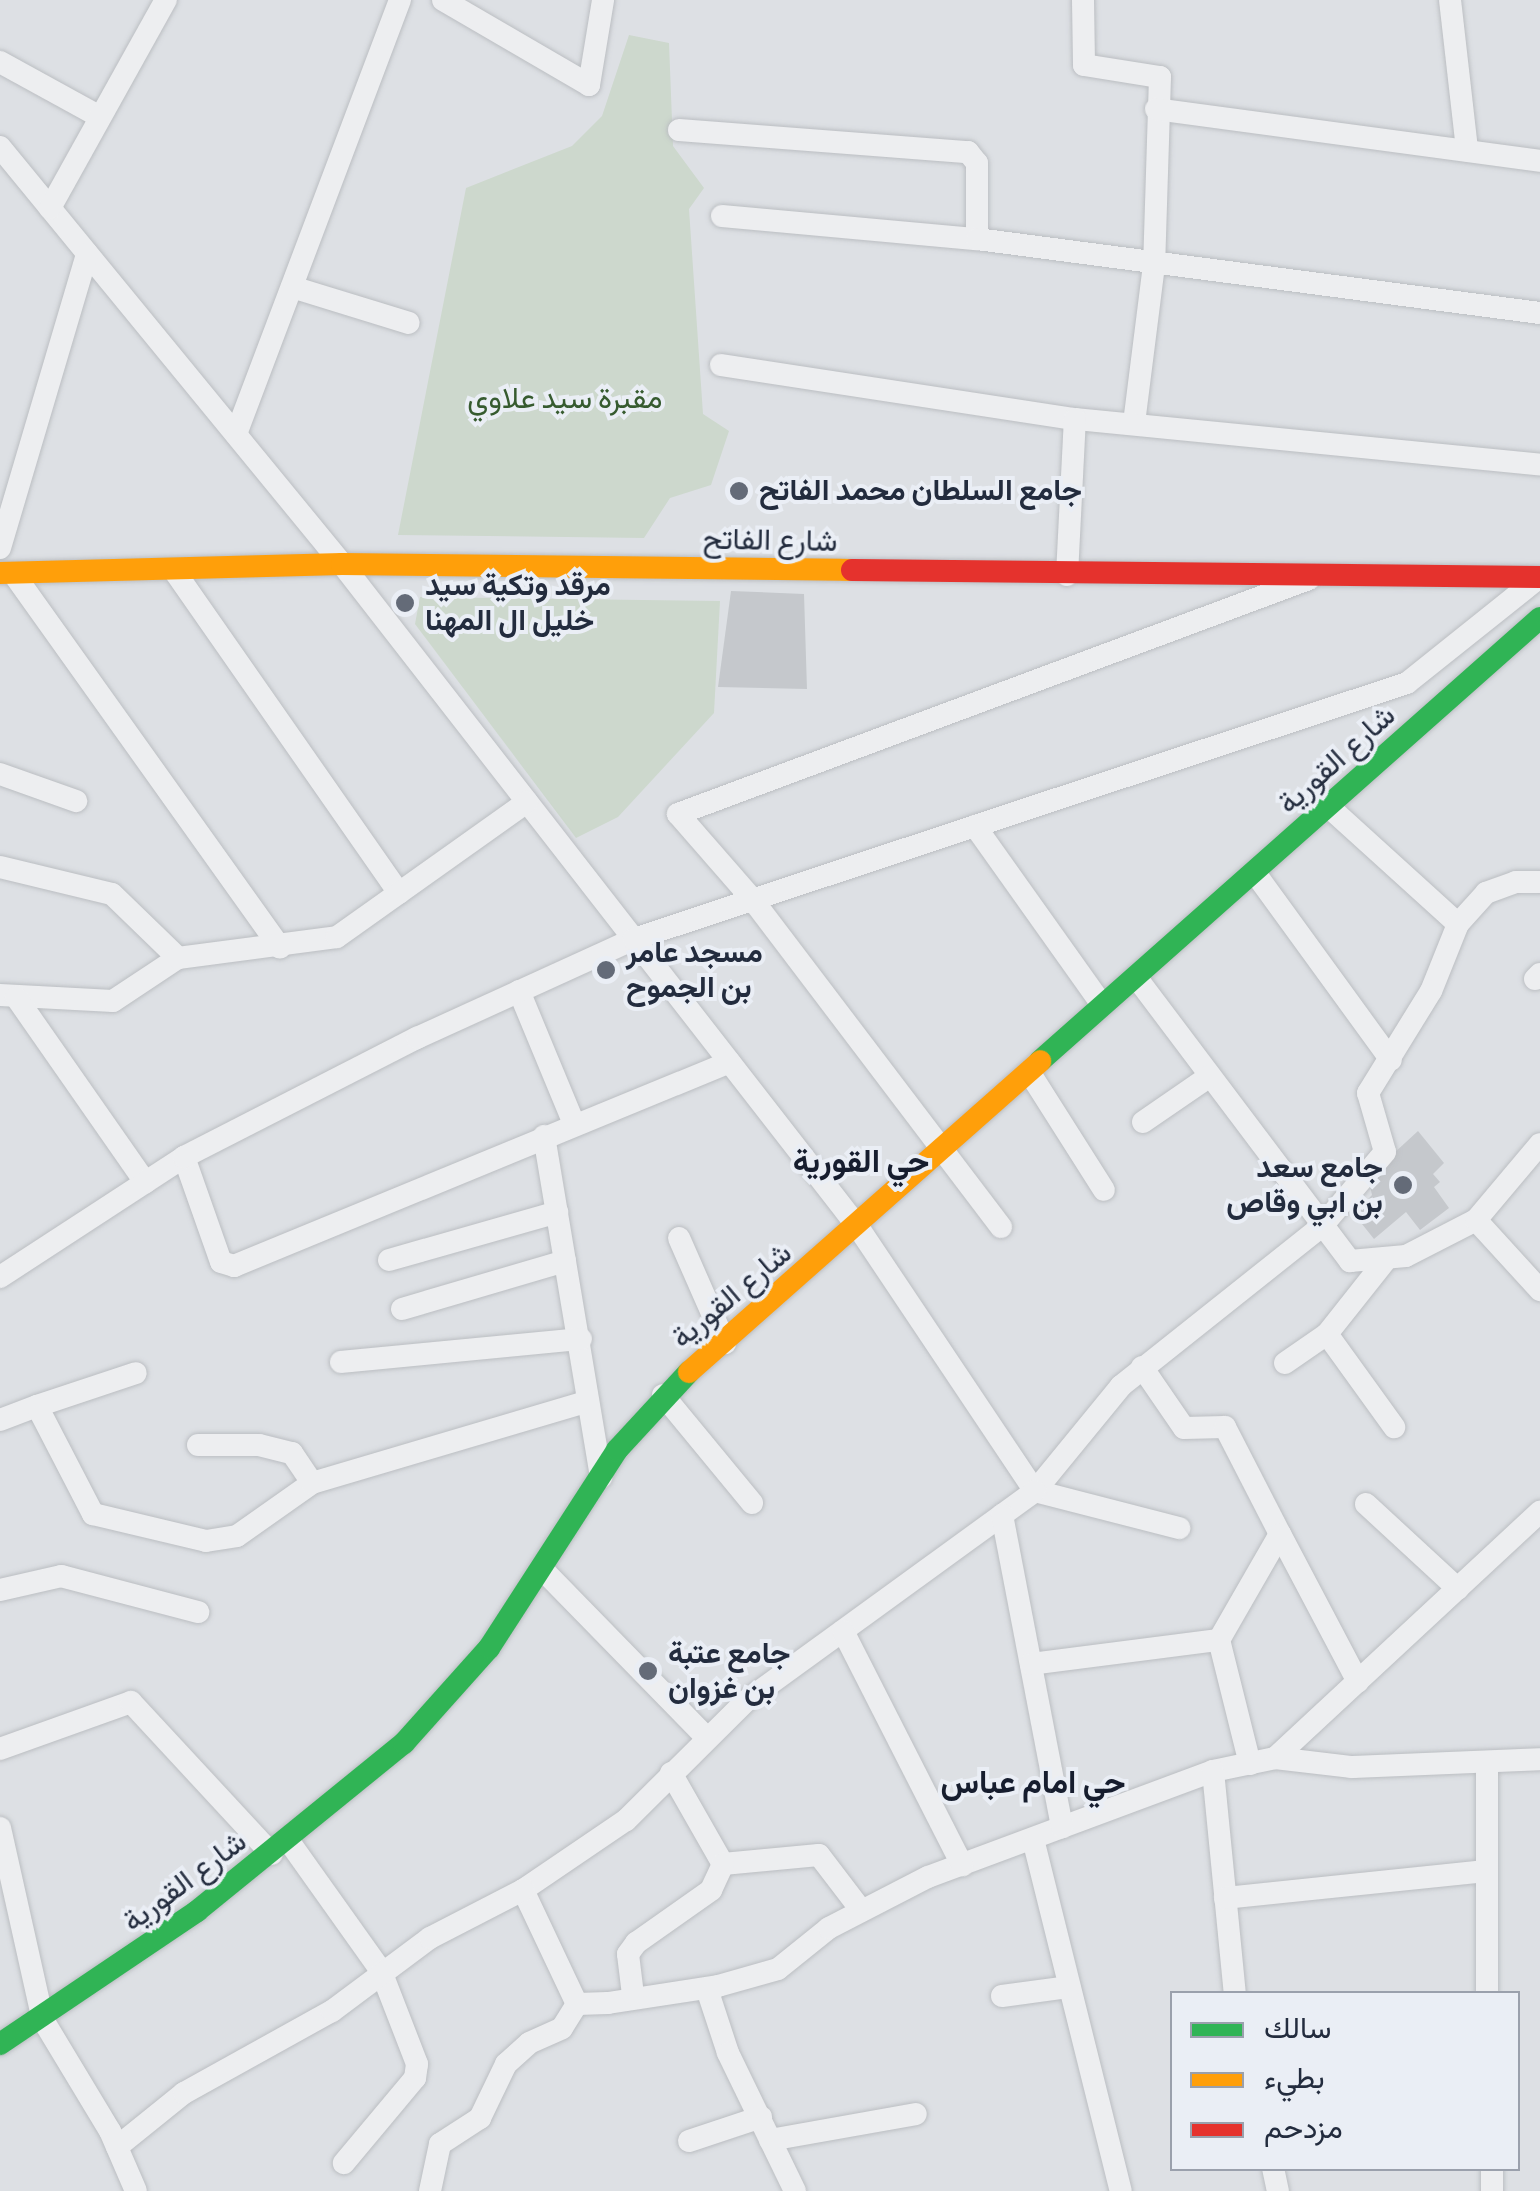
<!DOCTYPE html>
<html>
<head>
<meta charset="utf-8">
<style>
  body { margin:0 }
  #map { position:relative; width:1540px; height:2191px; overflow:hidden; background:#dde0e4; font-family:"Source Sans 3",Vazirmatn,sans-serif }
  div>[style] { position:absolute }
  [style*='--x'] { left:calc(var(--x)*1px); top:calc(var(--y)*1px); width:calc(var(--w)*1px); rotate:calc(var(--a)*1deg) }
  .green>* { inset:0; background:#cdd8cd }
  .building>* { inset:0; background:#c5c8cc }
  .roads { filter:drop-shadow(0 0 2px #bbbec2) drop-shadow(0 0 2px #bbbec2) }
  .street>* { height:22px; margin:-11px; padding:0 11px; transform-origin:11px; border-radius:11px; background:#edeef0 }
  .fast>* { height:22px; margin:-11px; padding:0 11px; transform-origin:11px; border-radius:11px; background:#30b455 }
  .slow>* { height:22px; margin:-11px; padding:0 11px; transform-origin:11px; border-radius:11px; background:#ff9f0a }
  .jam>* { height:22px; margin:-11px; padding:0 11px; transform-origin:11px; border-radius:11px; background:#e5322d }
  .dots>* { width:28px; height:28px; translate:-50% -50%; box-sizing:border-box; border:5px solid #eaeef5; border-radius:50% }
  span { translate:-50% -50%; white-space:nowrap; text-align:center; line-height:1.15; -webkit-text-stroke:8px #eaeef5; paint-order:stroke }
  .park-label { font-size:30px; color:#365b2f }
  .poi-label { font-size:30px; color:#232c3e; font-weight:700 }
  .left { translate:0 -50%; text-align:left }
  .right { translate:-100% -50%; text-align:right }
  .street-label { font-size:30px; color:#232c3e }
  .neighbourhood-label { font-size:32px; color:#161d2e; font-weight:700 }
  .legend { position:absolute; left:1170px; top:1991px; width:350px; height:180px; box-sizing:border-box; background:#eaeef5; border:2px solid #9aa0ac; margin:0; padding:12px 18px; list-style:none; font-size:30px; color:#232c3e }
  .legend li { display:flex; align-items:center; gap:20px; height:50px }
  .legend b { width:50px; border:2px solid #9aa0ac }
</style>
</head>
<body>
<div id="map">
  <div class="green">
    <div style="clip-path:polygon(629px 35px,669px 43px,673px 146px,704px 188px,689px 209px,703px 414px,729px 431px,711px 485px,670px 498px,644px 538px,398px 535px,466px 188px,572px 146px,602px 116px)"></div>
    <div style="clip-path:polygon(420px 597px,720px 601px,714px 713px,618px 817px,576px 838px,415px 624px)"></div>
  </div>
  <div class="building">
    <div style="clip-path:polygon(731px 591px,804px 594px,807px 689px,718px 687px)"></div>
    <div style="clip-path:polygon(1418px 1131px,1444px 1163px,1433px 1174px,1440px 1182px,1434px 1187px,1449px 1208px,1420px 1230px,1406px 1212px,1374px 1239px,1354px 1214px,1372px 1195px,1368px 1177px)"></div>
  </div>
  <div class="roads">
    <div class="street">
      <div style="--x:443;--y:0;--w:169;--a:30.2"></div>
      <div style="--x:589;--y:85;--w:86;--a:-80.6"></div>
      <div style="--x:1083;--y:0;--w:65;--a:89.1"></div>
      <div style="--x:1084;--y:65;--w:77;--a:9"></div>
      <div style="--x:1160;--y:77;--w:188;--a:91.8"></div>
      <div style="--x:1154;--y:265;--w:160;--a:97.2"></div>
      <div style="--x:1450;--y:0;--w:151;--a:83.5"></div>
      <div style="--x:0;--y:62;--w:114;--a:28.8"></div>
      <div style="--x:1156;--y:109;--w:388;--a:7.7"></div>
      <div style="--x:679;--y:130;--w:290;--a:4.4"></div>
      <div style="--x:968;--y:152;--w:14;--a:51"></div>
      <div style="--x:977;--y:163;--w:76;--a:90"></div>
      <div style="--x:0;--y:147;--w:539;--a:50.64"></div>
      <div style="--x:342;--y:564;--w:840;--a:52.11"></div>
      <div style="--x:858;--y:1227;--w:318;--a:56.2"></div>
      <div style="--x:1035;--y:1491;--w:149;--a:14.4"></div>
      <div style="--x:50;--y:208;--w:238;--a:-60.9"></div>
      <div style="--x:722;--y:216;--w:256;--a:5.2"></div>
      <div style="--x:977;--y:239;--w:568;--a:7.49"></div>
      <div style="--x:292;--y:287;--w:122;--a:17.1"></div>
      <div style="--x:721;--y:365;--w:358;--a:8.7"></div>
      <div style="--x:1075;--y:419;--w:467;--a:5.6"></div>
      <div style="--x:236;--y:434;--w:464;--a:-69.3"></div>
      <div style="--x:0;--y:548;--w:307;--a:-73.5"></div>
      <div style="--x:173;--y:569;--w:395;--a:55.1"></div>
      <div style="--x:13;--y:573;--w:460;--a:54.5"></div>
      <div style="--x:1067;--y:575;--w:156;--a:-87.1"></div>
      <div style="--x:0;--y:774;--w:81;--a:19.6"></div>
      <div style="--x:1329;--y:807;--w:174;--a:42.2"></div>
      <div style="--x:975;--y:826;--w:217;--a:54.6"></div>
      <div style="--x:0;--y:867;--w:115;--a:13.6"></div>
      <div style="--x:112;--y:894;--w:92;--a:44.1"></div>
      <div style="--x:1255;--y:873;--w:231;--a:54"></div>
      <div style="--x:1540;--y:882;--w:24;--a:180"></div>
      <div style="--x:1516;--y:882;--w:32;--a:160"></div>
      <div style="--x:1486;--y:893;--w:42;--a:132.1"></div>
      <div style="--x:1458;--y:924;--w:72;--a:111.9"></div>
      <div style="--x:1431;--y:991;--w:120;--a:121.7"></div>
      <div style="--x:1368;--y:1093;--w:61;--a:73.9"></div>
      <div style="--x:1385;--y:1152;--w:97;--a:130.4"></div>
      <div style="--x:1322;--y:1226;--w:257;--a:141.5"></div>
      <div style="--x:1121;--y:1386;--w:136;--a:129.3"></div>
      <div style="--x:1035;--y:1491;--w:357;--a:144"></div>
      <div style="--x:746;--y:1701;--w:169;--a:135.2"></div>
      <div style="--x:626;--y:1820;--w:125;--a:145.8"></div>
      <div style="--x:523;--y:1890;--w:126;--a:64.7"></div>
      <div style="--x:577;--y:2004;--w:31;--a:-2"></div>
      <div style="--x:608;--y:2003;--w:111;--a:-8.8"></div>
      <div style="--x:718;--y:1986;--w:62;--a:-15.8"></div>
      <div style="--x:778;--y:1969;--w:65;--a:-38.8"></div>
      <div style="--x:829;--y:1928;--w:111;--a:-27.3"></div>
      <div style="--x:928;--y:1877;--w:304;--a:-20.4"></div>
      <div style="--x:1213;--y:1771;--w:63;--a:-11.8"></div>
      <div style="--x:1275;--y:1758;--w:78;--a:6.7"></div>
      <div style="--x:1352;--y:1767;--w:188;--a:-2.4"></div>
      <div style="--x:1136;--y:977;--w:356;--a:53"></div>
      <div style="--x:1350;--y:1261;--w:56;--a:-5.1"></div>
      <div style="--x:1406;--y:1256;--w:79;--a:-27.2"></div>
      <div style="--x:1476;--y:1220;--w:99;--a:-49.9"></div>
      <div style="--x:1535;--y:979;--w:7;--a:-45"></div>
      <div style="--x:519;--y:991;--w:144;--a:67.5"></div>
      <div style="--x:0;--y:995;--w:113;--a:3"></div>
      <div style="--x:113;--y:1001;--w:78;--a:-33.5"></div>
      <div style="--x:178;--y:958;--w:160;--a:-7.5"></div>
      <div style="--x:337;--y:937;--w:233;--a:-35.4"></div>
      <div style="--x:16;--y:997;--w:226;--a:55.1"></div>
      <div style="--x:1031;--y:1075;--w:136;--a:57.6"></div>
      <div style="--x:1143;--y:1122;--w:81;--a:-34.5"></div>
      <div style="--x:544;--y:1136;--w:346;--a:80.5"></div>
      <div style="--x:184;--y:1157;--w:111;--a:70.6"></div>
      <div style="--x:221;--y:1262;--w:14;--a:17"></div>
      <div style="--x:234;--y:1266;--w:536;--a:-22.36"></div>
      <div style="--x:1476;--y:1220;--w:95;--a:47.6"></div>
      <div style="--x:1001;--y:1227;--w:410;--a:-127.2"></div>
      <div style="--x:753;--y:900;--w:114;--a:-131.1"></div>
      <div style="--x:678;--y:814;--w:673;--a:-20.43"></div>
      <div style="--x:679;--y:1238;--w:115;--a:66.3"></div>
      <div style="--x:389;--y:1260;--w:175;--a:-15.9"></div>
      <div style="--x:0;--y:1277;--w:220;--a:-33.1"></div>
      <div style="--x:184;--y:1157;--w:262;--a:-27.1"></div>
      <div style="--x:417;--y:1038;--w:239;--a:-24.5"></div>
      <div style="--x:634;--y:939;--w:814;--a:-18.32"></div>
      <div style="--x:1407;--y:683;--w:170;--a:-38.6"></div>
      <div style="--x:402;--y:1309;--w:170;--a:-16.4"></div>
      <div style="--x:1327;--y:1334;--w:115;--a:54.2"></div>
      <div style="--x:341;--y:1362;--w:241;--a:-5.5"></div>
      <div style="--x:1285;--y:1363;--w:51;--a:-34.6"></div>
      <div style="--x:1327;--y:1334;--w:92;--a:-51.6"></div>
      <div style="--x:1142;--y:1367;--w:74;--a:55.5"></div>
      <div style="--x:1184;--y:1428;--w:41;--a:-1.4"></div>
      <div style="--x:1225;--y:1427;--w:120;--a:62.8"></div>
      <div style="--x:663;--y:1395;--w:140;--a:50.5"></div>
      <div style="--x:37;--y:1406;--w:104;--a:-18.4"></div>
      <div style="--x:0;--y:1420;--w:40;--a:-21"></div>
      <div style="--x:37;--y:1406;--w:122;--a:62.6"></div>
      <div style="--x:93;--y:1514;--w:116;--a:13.4"></div>
      <div style="--x:206;--y:1541;--w:31;--a:-9"></div>
      <div style="--x:237;--y:1536;--w:92;--a:-35.2"></div>
      <div style="--x:312;--y:1483;--w:288;--a:-16.5"></div>
      <div style="--x:198;--y:1445;--w:61;--a:0"></div>
      <div style="--x:259;--y:1445;--w:34;--a:14"></div>
      <div style="--x:292;--y:1453;--w:36;--a:56"></div>
      <div style="--x:1366;--y:1504;--w:125;--a:42.7"></div>
      <div style="--x:1002;--y:1515;--w:318;--a:79.1"></div>
      <div style="--x:542;--y:1569;--w:236;--a:45.7"></div>
      <div style="--x:0;--y:1590;--w:63;--a:-12.9"></div>
      <div style="--x:61;--y:1576;--w:142;--a:14.7"></div>
      <div style="--x:843;--y:1631;--w:263;--a:63"></div>
      <div style="--x:1031;--y:1664;--w:190;--a:-7.3"></div>
      <div style="--x:0;--y:1749;--w:139;--a:-19.7"></div>
      <div style="--x:131;--y:1702;--w:207;--a:47.2"></div>
      <div style="--x:1275;--y:1758;--w:362;--a:-42.9"></div>
      <div style="--x:1250;--y:1764;--w:128;--a:-104"></div>
      <div style="--x:1219;--y:1640;--w:122;--a:-60.1"></div>
      <div style="--x:1280;--y:1534;--w:167;--a:62.2"></div>
      <div style="--x:1213;--y:1771;--w:224;--a:84.4"></div>
      <div style="--x:671;--y:1773;--w:105;--a:60.3"></div>
      <div style="--x:723;--y:1864;--w:96;--a:-5.4"></div>
      <div style="--x:819;--y:1855;--w:69;--a:52.6"></div>
      <div style="--x:0;--y:1828;--w:197;--a:77.4"></div>
      <div style="--x:43;--y:2020;--w:130;--a:58.9"></div>
      <div style="--x:110;--y:2131;--w:65;--a:66.6"></div>
      <div style="--x:1033;--y:1839;--w:363;--a:76"></div>
      <div style="--x:288;--y:1840;--w:161;--a:54.6"></div>
      <div style="--x:381;--y:1971;--w:100;--a:68.8"></div>
      <div style="--x:417;--y:2064;--w:14;--a:98"></div>
      <div style="--x:415;--y:2078;--w:111;--a:129.9"></div>
      <div style="--x:1225;--y:1898;--w:261;--a:-5.9"></div>
      <div style="--x:707;--y:1989;--w:67;--a:71.8"></div>
      <div style="--x:728;--y:2053;--w:153;--a:64.1"></div>
      <div style="--x:1487;--y:1994;--w:232;--a:-90"></div>
      <div style="--x:633;--y:1995;--w:41;--a:-97"></div>
      <div style="--x:628;--y:1954;--w:14;--a:-54"></div>
      <div style="--x:636;--y:1943;--w:92;--a:-35.2"></div>
      <div style="--x:711;--y:1890;--w:29;--a:-65"></div>
      <div style="--x:1002;--y:1996;--w:68;--a:-7.7"></div>
      <div style="--x:770;--y:2140;--w:148;--a:-10.1"></div>
      <div style="--x:689;--y:2141;--w:76;--a:-18.4"></div>
      <div style="--x:117;--y:2147;--w:86;--a:-38.9"></div>
      <div style="--x:184;--y:2093;--w:169;--a:-29"></div>
      <div style="--x:332;--y:2011;--w:122;--a:-36.7"></div>
      <div style="--x:430;--y:1938;--w:105;--a:-27.3"></div>
      <div style="--x:1273;--y:2168;--w:24;--a:78"></div>
      <div style="--x:1492;--y:2168;--w:23;--a:90"></div>
      <div style="--x:430;--y:2191;--w:48;--a:-78"></div>
      <div style="--x:440;--y:2144;--w:48;--a:-33"></div>
      <div style="--x:480;--y:2118;--w:60;--a:-64.3"></div>
      <div style="--x:506;--y:2064;--w:31;--a:-42"></div>
      <div style="--x:529;--y:2043;--w:36;--a:-24"></div>
      <div style="--x:562;--y:2028;--w:28;--a:-58"></div>
    </div>
    <div class="fast">
      <div style="--x:1040;--y:1061;--w:668;--a:-41.54"></div>
      <div style="--x:0;--y:2044;--w:238;--a:-34"></div>
      <div style="--x:197;--y:1911;--w:267;--a:-39.1"></div>
      <div style="--x:404;--y:1743;--w:127;--a:-48.2"></div>
      <div style="--x:489;--y:1648;--w:236;--a:-57.1"></div>
      <div style="--x:617;--y:1450;--w:106;--a:-47.3"></div>
    </div>
    <div class="slow">
      <div style="--x:0;--y:573;--w:342;--a:-1.5"></div>
      <div style="--x:342;--y:564;--w:510;--a:0.67"></div>
      <div style="--x:689;--y:1372;--w:469;--a:-41.5"></div>
    </div>
    <div class="jam">
      <div style="--x:852;--y:570;--w:688;--a:0.58"></div>
    </div>
  </div>
  <div class="dots">
    <div style="left:739px;top:491px;background:#646b78"></div>
    <div style="left:405px;top:603px;background:#646b78"></div>
    <div style="left:606px;top:970px;background:#646b78"></div>
    <div style="left:1403px;top:1185px;background:#646b78"></div>
    <div style="left:648px;top:1671px;background:#646b78"></div>
  </div>
  <div class="park-label">
    <span style="left:565px;top:399px">مقبرة سيد علاوي</span>
  </div>
  <div class="poi-label">
    <span class="left" style="left:759px;top:491px">جامع السلطان محمد الفاتح</span>
    <span class="left" style="left:425px;top:603px">مرقد وتكية سيد<br>خليل ال المهنا</span>
    <span class="left" style="left:626px;top:970px">مسجد عامر<br>بن الجموح</span>
    <span class="right" style="left:1383px;top:1185px">جامع سعد<br>بن ابي وقاص</span>
    <span class="left" style="left:668px;top:1671px">جامع عتبة<br>بن غزوان</span>
  </div>
  <div class="street-label">
    <span style="left:770px;top:541px;rotate:1deg">شارع الفاتح</span>
    <span style="left:1337px;top:760px;rotate:-42deg">شارع القورية</span>
    <span style="left:732px;top:1296px;rotate:-40deg">شارع القورية</span>
    <span style="left:185px;top:1882px;rotate:-37deg">شارع القورية</span>
  </div>
  <div class="neighbourhood-label">
    <span style="left:861px;top:1162px">حي القورية</span>
    <span style="left:1033px;top:1783px">حي امام عباس</span>
  </div>
  <ul class="legend">
  <li><b style="height:12px;background:#30b455"></b>سالك</li>
  <li><b style="height:12px;background:#ff9f0a"></b>بطيء</li>
  <li><b style="height:12px;background:#e5322d"></b>مزدحم</li>
  </ul>
</div>
</body>
</html>
